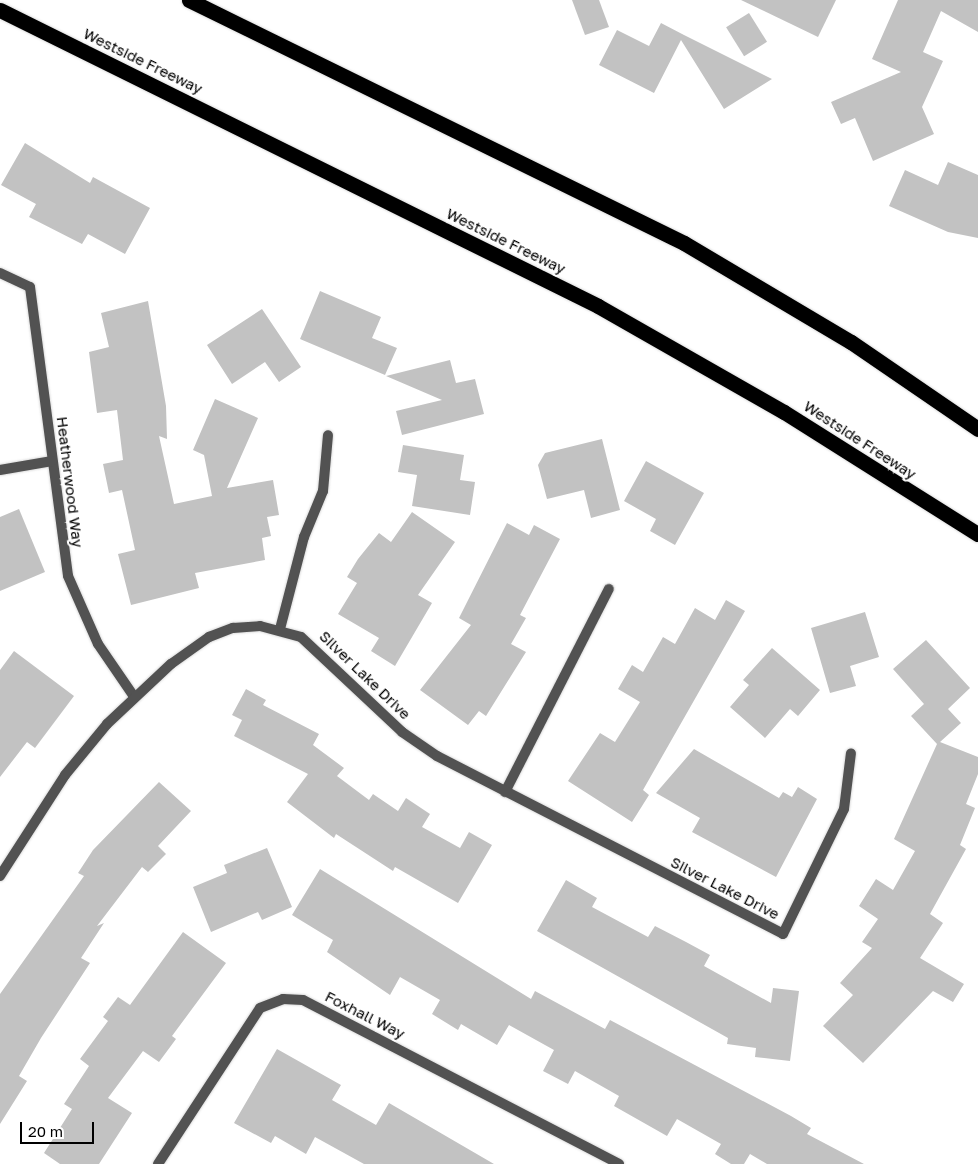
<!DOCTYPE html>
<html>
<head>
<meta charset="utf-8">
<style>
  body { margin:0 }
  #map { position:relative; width:978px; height:1164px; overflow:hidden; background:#fff; font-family:"Golos Text",sans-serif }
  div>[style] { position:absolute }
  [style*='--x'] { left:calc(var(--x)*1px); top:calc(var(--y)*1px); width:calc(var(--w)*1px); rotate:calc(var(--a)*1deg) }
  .building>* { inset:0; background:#c2c2c2; transform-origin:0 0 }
  .roads { filter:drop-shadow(0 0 1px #dbdbdb) drop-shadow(0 0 1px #dbdbdb) }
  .minor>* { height:10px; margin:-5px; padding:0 5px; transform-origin:5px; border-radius:5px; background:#525252 }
  .motorway>* { height:15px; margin:-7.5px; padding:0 7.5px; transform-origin:7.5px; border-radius:7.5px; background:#000 }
  span { translate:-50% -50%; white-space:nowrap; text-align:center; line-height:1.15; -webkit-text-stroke:4px #fff; paint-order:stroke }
  .street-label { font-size:15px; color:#000 }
  .scale { position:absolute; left:20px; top:1122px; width:74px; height:22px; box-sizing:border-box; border:2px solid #000; border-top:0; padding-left:6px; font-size:15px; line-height:18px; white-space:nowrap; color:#000; -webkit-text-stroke:4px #fff; paint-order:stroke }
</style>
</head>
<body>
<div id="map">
  <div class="building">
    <div style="clip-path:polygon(572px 0,599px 0,609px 27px,585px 35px)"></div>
    <div style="clip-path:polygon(741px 0,836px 0,818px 37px)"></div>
    <div style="clip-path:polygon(898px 0,978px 0,978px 32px,941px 11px,923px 52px,943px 61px,922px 107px,934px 134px,873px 161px,855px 118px,841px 124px,831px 102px,901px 72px,872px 59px)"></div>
    <div style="left:749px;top:13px;width:34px;height:27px;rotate:58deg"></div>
    <div style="clip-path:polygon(661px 23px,684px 35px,772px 79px,724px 109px,681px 40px,654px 93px,599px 65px,617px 30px,649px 46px)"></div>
    <div style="clip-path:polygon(25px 143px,90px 183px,93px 177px,150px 208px,125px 254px,88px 234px,82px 244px,29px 217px,36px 204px,1px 185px)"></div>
    <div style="clip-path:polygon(948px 162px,978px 175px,978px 238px,948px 232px,889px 206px,905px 170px,938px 185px)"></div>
    <div style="clip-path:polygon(320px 291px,381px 317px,372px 338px,397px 348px,385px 375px,300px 339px)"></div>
    <div style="clip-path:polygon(148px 301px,166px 406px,167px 439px,159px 436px,174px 504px,212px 496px,204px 455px,193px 450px,215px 399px,258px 418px,227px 488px,273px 480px,279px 515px,267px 517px,271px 536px,262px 538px,265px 560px,195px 573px,199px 588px,131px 605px,118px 554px,135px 550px,122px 490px,109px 493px,103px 464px,123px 460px,117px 410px,97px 413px,89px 352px,109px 347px,101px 313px)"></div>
    <div style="clip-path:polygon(262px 309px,301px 367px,279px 382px,265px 362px,232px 384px,207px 345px)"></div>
    <div style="clip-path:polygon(450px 360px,456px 383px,475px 379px,484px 414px,402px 435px,396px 411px,442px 400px,386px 376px)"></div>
    <div style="clip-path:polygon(602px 439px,620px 510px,591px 518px,584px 490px,547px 499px,538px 465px,545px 453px)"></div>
    <div style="clip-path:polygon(403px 445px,464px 455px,460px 480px,475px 482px,470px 515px,412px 506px,417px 475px,398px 472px)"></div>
    <div style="clip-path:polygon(646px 461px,704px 493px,675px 545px,650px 531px,656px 519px,624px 501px)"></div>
    <div style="clip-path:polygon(19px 509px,45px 572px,0 591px,0 517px)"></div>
    <div style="clip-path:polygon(412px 512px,455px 542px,418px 595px,432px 603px,395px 666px,371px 651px,379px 638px,338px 614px,357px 583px,347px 577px,358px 559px,379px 533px,391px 542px)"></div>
    <div style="clip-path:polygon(507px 523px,529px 535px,534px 525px,560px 539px,520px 615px,526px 618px,511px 644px,526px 652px,486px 716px,479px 711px,468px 725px,420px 690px,471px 625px,459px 618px)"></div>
    <div style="clip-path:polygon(726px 600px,745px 611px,643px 790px,649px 795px,632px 822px,568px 781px,600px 733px,615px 742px,640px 702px,618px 689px,632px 665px,643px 672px,663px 637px,675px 644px,695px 608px,715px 620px)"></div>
    <div style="clip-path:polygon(865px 612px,879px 657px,850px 666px,856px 686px,830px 693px,811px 628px)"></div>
    <div style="clip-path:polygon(926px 640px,970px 688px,948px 709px,961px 723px,940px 742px,978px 757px,978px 774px,966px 804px,975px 808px,960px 845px,966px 849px,930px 914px,943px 923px,920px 958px,964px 984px,953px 1002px,933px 991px,863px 1063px,823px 1026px,853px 995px,840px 983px,872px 948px,862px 942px,878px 919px,859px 906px,876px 879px,893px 890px,915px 851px,894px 839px,937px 744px,911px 716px,924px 704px,893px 669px)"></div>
    <div style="clip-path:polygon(772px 648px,820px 690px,798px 716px,790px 709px,765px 738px,730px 707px,749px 685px,743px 680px)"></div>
    <div style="clip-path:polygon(14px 651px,74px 696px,35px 748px,27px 742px,0 777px,0 670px)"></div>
    <div style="clip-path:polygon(246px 689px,266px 700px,263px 705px,319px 734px,313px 745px,344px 768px,337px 776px,369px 800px,373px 794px,398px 811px,406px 798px,430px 814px,422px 827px,460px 848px,469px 832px,492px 845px,458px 903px,395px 867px,393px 871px,336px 834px,334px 838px,287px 802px,308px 774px,234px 736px,242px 720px,232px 715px)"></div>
    <div style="clip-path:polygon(694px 749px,779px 798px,783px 792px,792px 797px,798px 787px,817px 799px,776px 877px,692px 832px,700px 818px,656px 793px)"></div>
    <div style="clip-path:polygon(159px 782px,191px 811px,158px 846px,166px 854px,148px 872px,142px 867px,97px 926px,104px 923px,81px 958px,90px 963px,41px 1038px,19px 1076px,27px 1081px,0 1124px,0 994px,84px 876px,78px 873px,93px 850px)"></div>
    <div style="clip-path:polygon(267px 848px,292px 907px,262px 920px,258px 912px,211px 932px,193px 887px,227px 873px,224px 865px)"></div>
    <div style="clip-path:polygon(320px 869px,531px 999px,535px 991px,605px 1029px,610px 1020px,791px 1116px,811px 1128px,807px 1134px,864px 1164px,767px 1164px,750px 1154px,744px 1164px,731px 1164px,715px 1154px,721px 1144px,677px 1119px,667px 1136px,614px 1106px,619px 1096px,575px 1071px,568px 1084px,543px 1071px,554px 1050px,509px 1025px,497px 1045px,461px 1024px,458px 1030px,432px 1014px,440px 1000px,400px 977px,390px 995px,327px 952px,333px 940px,292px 915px)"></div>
    <div style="clip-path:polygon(566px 880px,597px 898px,592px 907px,648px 937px,655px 926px,686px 942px,710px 955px,704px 966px,771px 1003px,773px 988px,799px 991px,790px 1061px,755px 1057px,756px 1048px,727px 1044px,728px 1038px,537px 931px)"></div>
    <div style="clip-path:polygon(183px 932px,226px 963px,172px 1036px,176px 1039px,159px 1062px,143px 1051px,108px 1098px,132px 1113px,99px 1164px,60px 1164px,44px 1153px,72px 1109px,64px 1104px,89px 1066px,80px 1059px,108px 1021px,103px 1017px,118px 997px,130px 1005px)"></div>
    <div style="clip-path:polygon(277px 1049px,341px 1085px,332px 1100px,376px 1125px,389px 1103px,494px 1164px,364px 1164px,315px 1137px,306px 1154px,275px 1136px,271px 1143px,234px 1123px)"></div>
  </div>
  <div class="roads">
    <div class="minor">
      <div style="--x:0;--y:273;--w:33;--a:25"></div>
      <div style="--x:30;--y:287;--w:291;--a:82.5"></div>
      <div style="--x:68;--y:576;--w:74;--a:66.2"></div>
      <div style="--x:98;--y:644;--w:65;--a:55.6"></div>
      <div style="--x:0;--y:470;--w:53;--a:-9.8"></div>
      <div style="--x:280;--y:629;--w:95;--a:-75.4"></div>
      <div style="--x:304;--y:537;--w:50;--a:-67.6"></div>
      <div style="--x:323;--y:491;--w:56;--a:-84.9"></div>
      <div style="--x:505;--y:792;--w:228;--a:-62.9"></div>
      <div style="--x:0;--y:876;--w:120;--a:-57.2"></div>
      <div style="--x:65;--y:775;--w:66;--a:-50.5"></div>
      <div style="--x:107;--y:724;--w:88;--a:-43.2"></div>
      <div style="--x:171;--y:664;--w:47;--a:-35.4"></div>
      <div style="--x:209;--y:637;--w:26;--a:-21"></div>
      <div style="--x:233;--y:628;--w:27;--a:-4"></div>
      <div style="--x:260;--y:626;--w:42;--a:15"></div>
      <div style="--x:301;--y:637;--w:139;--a:43.2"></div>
      <div style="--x:402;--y:732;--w:42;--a:34.4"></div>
      <div style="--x:437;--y:756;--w:389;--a:27.2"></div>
      <div style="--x:783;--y:934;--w:139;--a:-64"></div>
      <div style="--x:844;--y:809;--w:56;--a:-82.9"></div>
      <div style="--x:158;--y:1164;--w:186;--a:-56.8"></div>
      <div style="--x:260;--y:1008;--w:25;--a:-21"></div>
      <div style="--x:283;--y:999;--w:20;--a:3"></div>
      <div style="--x:303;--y:1000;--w:356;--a:27.4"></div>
    </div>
    <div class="motorway">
      <div style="--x:189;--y:0;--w:551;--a:26.15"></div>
      <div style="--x:684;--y:243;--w:194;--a:30.7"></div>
      <div style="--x:851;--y:342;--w:154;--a:34.4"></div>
      <div style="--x:0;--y:10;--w:667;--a:26.33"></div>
      <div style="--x:598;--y:306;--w:214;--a:29.7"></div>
      <div style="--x:784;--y:412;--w:229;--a:32.2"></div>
    </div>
  </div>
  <div class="street-label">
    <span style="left:143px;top:61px;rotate:26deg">Westside Freeway</span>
    <span style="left:506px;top:241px;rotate:26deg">Westside Freeway</span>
    <span style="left:860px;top:440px;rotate:33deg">Westside Freeway</span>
    <span style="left:70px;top:482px;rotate:83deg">Heatherwood Way</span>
    <span style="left:365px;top:675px;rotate:44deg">Silver Lake Drive</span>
    <span style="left:725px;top:888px;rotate:27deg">Silver Lake Drive</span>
    <span style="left:365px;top:1015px;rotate:27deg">Foxhall Way</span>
  </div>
  <div class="scale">20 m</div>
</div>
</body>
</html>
